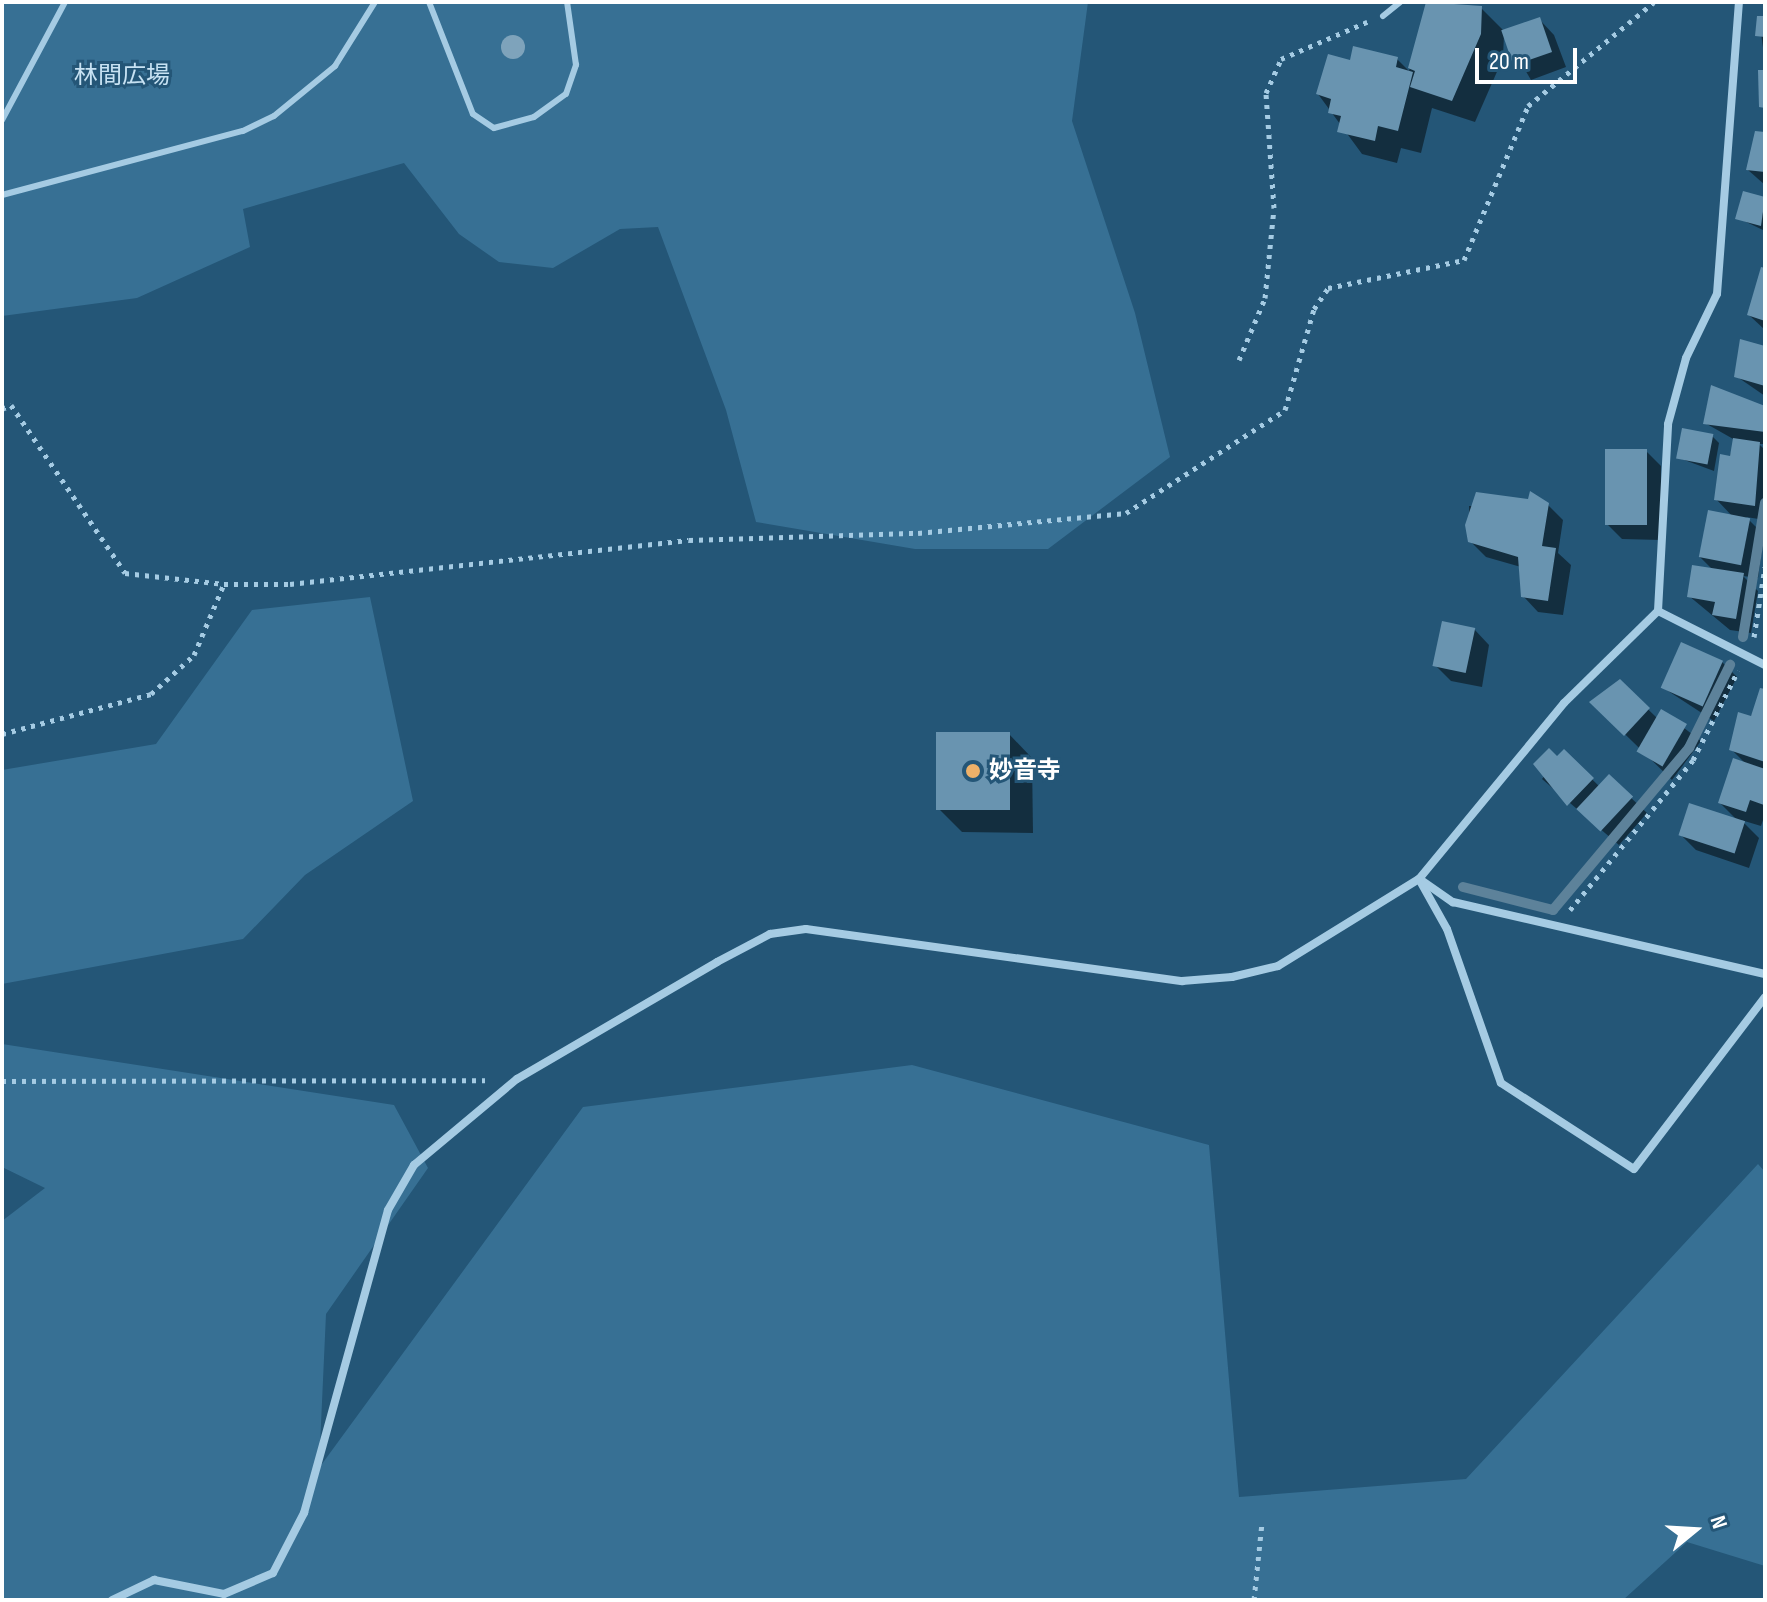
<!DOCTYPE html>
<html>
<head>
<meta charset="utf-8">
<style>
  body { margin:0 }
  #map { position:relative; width:1767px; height:1602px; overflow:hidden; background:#245677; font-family:"Sofia Sans Condensed","Noto Sans JP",sans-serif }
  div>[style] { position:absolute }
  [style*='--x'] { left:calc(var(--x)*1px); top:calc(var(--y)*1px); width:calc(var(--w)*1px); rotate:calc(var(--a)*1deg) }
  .green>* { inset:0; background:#377094 }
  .shadow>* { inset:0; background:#0007 }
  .stream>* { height:10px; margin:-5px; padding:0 5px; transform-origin:5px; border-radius:5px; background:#5d829a }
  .building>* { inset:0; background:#6994b0; transform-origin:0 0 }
  .path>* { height:5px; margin-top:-2.5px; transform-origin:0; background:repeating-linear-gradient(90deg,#a5cbe3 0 4px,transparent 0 10px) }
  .service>* { height:6px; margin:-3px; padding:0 3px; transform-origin:3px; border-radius:3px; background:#a5cbe3 }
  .minor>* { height:8px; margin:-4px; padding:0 4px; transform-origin:4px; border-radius:4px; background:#a5cbe3 }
  .trees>* { width:24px; height:24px; margin:-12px; border-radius:50%; background:#7ea3bb }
  .dots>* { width:22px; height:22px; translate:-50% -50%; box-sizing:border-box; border:4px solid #245677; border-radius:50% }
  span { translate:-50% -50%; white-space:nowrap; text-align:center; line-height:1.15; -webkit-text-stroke:6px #245677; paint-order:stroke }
  .park-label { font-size:24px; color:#c7e2f3 }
  .poi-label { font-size:24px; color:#fff; font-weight:700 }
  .left { translate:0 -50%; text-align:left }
  .frame { position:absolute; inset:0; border:4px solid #fff; pointer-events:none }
  .north { position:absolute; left:1655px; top:1490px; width:80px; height:80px; -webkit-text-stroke:6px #245677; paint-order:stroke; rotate:72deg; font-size:22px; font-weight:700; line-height:32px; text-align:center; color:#fff }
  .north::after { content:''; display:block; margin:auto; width:28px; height:36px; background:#fff; clip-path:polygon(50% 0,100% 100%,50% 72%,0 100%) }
  .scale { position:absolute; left:1475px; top:48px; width:102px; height:36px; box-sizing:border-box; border:4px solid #fff; border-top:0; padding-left:10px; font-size:24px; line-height:28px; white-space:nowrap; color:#fff; -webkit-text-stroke:6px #245677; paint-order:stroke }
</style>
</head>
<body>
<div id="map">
  <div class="green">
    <div style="clip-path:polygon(2px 2px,1088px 2px,1072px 121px,1135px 313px,1170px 457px,1048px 549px,915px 549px,756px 522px,726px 410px,658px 227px,620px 229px,553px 268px,499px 262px,459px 234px,404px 163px,243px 209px,250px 247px,137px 298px,2px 316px)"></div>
    <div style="clip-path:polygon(370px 597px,413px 801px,305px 875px,243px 939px,2px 984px,2px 770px,156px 744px,252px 610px)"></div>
    <div style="clip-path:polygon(2px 1044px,394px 1105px,428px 1168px,326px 1314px,319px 1468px,583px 1107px,912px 1065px,1209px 1145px,1239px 1497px,1466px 1479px,1758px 1164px,1765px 1172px,1765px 1566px,1687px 1542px,1623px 1600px,2px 1600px,2px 1221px,45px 1188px,2px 1167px)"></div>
  </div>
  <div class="shadow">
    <div style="clip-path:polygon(1429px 2px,1481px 8px,1505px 32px,1539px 19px,1554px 35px,1566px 67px,1531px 80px,1504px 34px,1503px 58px,1475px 122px,1432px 108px,1421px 153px,1401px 148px,1397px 163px,1362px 154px,1318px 94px,1351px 62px,1397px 59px,1409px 71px)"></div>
    <div style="clip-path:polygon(1759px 18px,1765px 18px,1765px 56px,1764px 55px)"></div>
    <div style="clip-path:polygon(1765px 134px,1765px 185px,1748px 170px)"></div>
    <div style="clip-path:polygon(1744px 193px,1765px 199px,1765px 231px,1738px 218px)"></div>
    <div style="clip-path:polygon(1765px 270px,1765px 330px,1749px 315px)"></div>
    <div style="clip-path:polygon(1765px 348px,1765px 396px,1736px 376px)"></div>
    <div style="clip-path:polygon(1765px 408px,1765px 444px,1759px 444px,1765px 450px,1765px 520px,1746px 517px,1764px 535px,1758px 578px,1743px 576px,1758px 591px,1751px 633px,1730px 630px,1689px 596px,1713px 570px,1699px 556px,1733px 517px,1716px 499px,1735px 440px,1705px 423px)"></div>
    <div style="clip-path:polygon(1712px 436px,1719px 443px,1714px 471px,1679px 458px)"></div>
    <div style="clip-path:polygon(1646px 451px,1661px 466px,1661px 540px,1622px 539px,1607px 524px)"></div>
    <div style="clip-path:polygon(1547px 504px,1563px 520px,1558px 553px,1571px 565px,1563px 615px,1538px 612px,1523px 596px,1521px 567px,1486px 557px,1470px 541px,1469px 506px)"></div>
    <div style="clip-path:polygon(1474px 629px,1489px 645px,1482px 687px,1451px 681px,1436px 666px)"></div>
    <div style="clip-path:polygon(1722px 662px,1737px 677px,1714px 721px,1662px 687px)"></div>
    <div style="clip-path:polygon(1620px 682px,1657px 718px,1662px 711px,1701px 741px,1672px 780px,1592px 702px)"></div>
    <div style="clip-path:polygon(1765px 691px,1765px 814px,1761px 826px,1741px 820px,1759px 838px,1749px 868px,1696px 850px,1681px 835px,1738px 821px,1720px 803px,1748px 766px,1732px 750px)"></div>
    <div style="clip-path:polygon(1009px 734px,1032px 758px,1033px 833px,962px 832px,939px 809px)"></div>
    <div style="clip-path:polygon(1564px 752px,1600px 787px,1609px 777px,1647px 813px,1619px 845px,1542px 779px)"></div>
  </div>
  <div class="stream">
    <div style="--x:1743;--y:637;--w:136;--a:-80.7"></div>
    <div style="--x:1463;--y:887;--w:93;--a:14.3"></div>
    <div style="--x:1553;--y:910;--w:212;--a:-50"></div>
    <div style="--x:1689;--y:748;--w:93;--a:-63.7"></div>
  </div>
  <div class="building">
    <div style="clip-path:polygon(1426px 2px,1482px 6px,1481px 34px,1452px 101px,1410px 87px,1415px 71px,1408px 68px)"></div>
    <div style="clip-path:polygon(1757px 16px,1765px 16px,1765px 37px,1755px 36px)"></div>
    <div style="left:1540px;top:17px;width:37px;height:41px;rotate:71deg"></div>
    <div style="clip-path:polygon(1353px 46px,1398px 57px,1396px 67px,1413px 72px,1398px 131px,1378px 126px,1375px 141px,1337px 132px,1341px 116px,1328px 113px,1331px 99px,1316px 94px,1328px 54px,1350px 60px)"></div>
    <div style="clip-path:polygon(1758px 70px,1765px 70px,1765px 108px,1759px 107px)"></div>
    <div style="clip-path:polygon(1755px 131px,1765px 132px,1765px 172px,1746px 170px)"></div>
    <div style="clip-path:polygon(1743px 191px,1765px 197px,1761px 226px,1735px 219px)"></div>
    <div style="clip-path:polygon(1761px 267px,1765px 268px,1765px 321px,1747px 315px)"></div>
    <div style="clip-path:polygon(1740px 339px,1765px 346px,1765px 386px,1734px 377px)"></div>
    <div style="clip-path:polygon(1711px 385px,1765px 406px,1765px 432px,1703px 424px)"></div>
    <div style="left:1682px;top:428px;width:32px;height:31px;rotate:11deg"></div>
    <div style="clip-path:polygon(1733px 438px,1760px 442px,1755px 506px,1714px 500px,1720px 454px,1730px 456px)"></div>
    <div style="left:1605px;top:449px;width:42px;height:76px"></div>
    <div style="clip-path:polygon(1530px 491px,1549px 503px,1542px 546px,1556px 548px,1548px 601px,1521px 597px,1518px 557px,1468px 542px,1465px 525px,1476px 492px,1528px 499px)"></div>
    <div style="left:1708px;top:510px;width:43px;height:48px;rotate:11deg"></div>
    <div style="clip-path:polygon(1692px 565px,1744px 573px,1736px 619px,1712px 615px,1715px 602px,1687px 597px)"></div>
    <div style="left:1442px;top:621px;width:34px;height:46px;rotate:12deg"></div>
    <div style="left:1681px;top:642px;width:46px;height:50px;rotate:24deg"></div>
    <div style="clip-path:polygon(1620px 679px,1650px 708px,1624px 736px,1589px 702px)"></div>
    <div style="clip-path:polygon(1760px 688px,1765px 689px,1765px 762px,1729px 750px,1738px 712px,1751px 716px)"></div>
    <div style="left:1661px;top:709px;width:30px;height:49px;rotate:30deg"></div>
    <div style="left:936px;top:732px;width:74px;height:78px"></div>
    <div style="clip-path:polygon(1549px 748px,1557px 756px,1564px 749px,1594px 778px,1567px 806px,1533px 764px)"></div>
    <div style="clip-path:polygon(1733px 758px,1765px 769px,1764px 805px,1750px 800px,1746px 812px,1718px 803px)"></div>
    <div style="left:1609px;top:774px;width:33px;height:48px;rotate:43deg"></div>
    <div style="left:1689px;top:803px;width:59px;height:34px;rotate:18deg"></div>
  </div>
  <div class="path">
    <div style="--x:1239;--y:360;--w:67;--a:-67.2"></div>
    <div style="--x:1265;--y:298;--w:90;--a:-84.3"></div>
    <div style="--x:1274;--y:208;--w:115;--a:-94"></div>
    <div style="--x:1266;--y:93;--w:37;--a:-66"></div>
    <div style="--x:1281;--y:59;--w:94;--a:-23.3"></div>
    <div style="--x:2;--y:409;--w:10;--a:-24"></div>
    <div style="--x:11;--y:405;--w:203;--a:55.8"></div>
    <div style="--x:125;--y:573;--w:100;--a:6.3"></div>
    <div style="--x:224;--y:584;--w:66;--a:0"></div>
    <div style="--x:290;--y:584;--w:401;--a:-6.3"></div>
    <div style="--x:689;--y:540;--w:229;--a:-1.8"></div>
    <div style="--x:918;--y:533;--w:209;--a:-5.5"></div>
    <div style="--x:1126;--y:513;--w:189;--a:-32.9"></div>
    <div style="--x:1285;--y:410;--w:105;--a:-74"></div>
    <div style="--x:1314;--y:309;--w:25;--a:-56"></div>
    <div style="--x:1328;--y:288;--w:139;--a:-11.6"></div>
    <div style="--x:1464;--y:260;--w:167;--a:-67.4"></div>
    <div style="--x:1528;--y:106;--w:163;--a:-39.5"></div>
    <div style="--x:1754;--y:637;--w:71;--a:-81.1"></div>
    <div style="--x:2;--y:734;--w:154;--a:-15"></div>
    <div style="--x:151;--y:694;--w:58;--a:-42.2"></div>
    <div style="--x:194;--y:655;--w:77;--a:-67.1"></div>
    <div style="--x:1570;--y:910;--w:194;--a:-50.6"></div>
    <div style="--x:1693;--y:760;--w:100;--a:-63.2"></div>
    <div style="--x:2;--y:1081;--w:483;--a:-0.1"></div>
    <div style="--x:1254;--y:1600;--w:77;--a:-84.1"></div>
  </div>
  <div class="service">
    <div style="--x:429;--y:2;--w:120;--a:68.6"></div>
    <div style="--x:473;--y:114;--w:25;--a:34"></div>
    <div style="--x:494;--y:128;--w:41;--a:-15.4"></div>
    <div style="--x:534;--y:117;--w:39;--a:-36"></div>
    <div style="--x:566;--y:94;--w:31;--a:-71"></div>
    <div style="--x:576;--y:65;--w:64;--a:-98.1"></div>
    <div style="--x:1383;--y:16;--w:22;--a:-39"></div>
    <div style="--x:2;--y:120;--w:134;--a:-61.9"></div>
    <div style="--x:2;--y:195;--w:249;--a:-14.9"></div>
    <div style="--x:243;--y:131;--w:34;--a:-26"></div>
    <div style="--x:274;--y:116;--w:79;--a:-39.3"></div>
    <div style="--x:335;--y:66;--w:75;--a:-58"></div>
  </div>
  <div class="minor">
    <div style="--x:1658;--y:611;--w:120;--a:26.8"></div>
    <div style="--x:1419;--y:879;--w:57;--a:60.8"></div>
    <div style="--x:1447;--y:929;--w:163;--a:70.7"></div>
    <div style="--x:1501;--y:1083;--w:158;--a:32.9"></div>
    <div style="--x:1634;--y:1169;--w:216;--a:-52.7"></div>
    <div style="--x:1421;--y:880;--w:39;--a:35"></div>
    <div style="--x:1453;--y:902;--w:320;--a:13"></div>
    <div style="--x:112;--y:1600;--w:47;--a:-25.5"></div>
    <div style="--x:154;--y:1580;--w:71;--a:11.3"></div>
    <div style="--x:224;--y:1594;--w:53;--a:-23.2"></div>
    <div style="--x:273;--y:1573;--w:68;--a:-62.7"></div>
    <div style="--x:304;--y:1513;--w:314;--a:-74.5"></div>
    <div style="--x:388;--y:1210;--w:52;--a:-60"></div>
    <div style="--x:414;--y:1165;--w:134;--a:-39.9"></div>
    <div style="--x:517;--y:1079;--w:232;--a:-30.3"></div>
    <div style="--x:717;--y:962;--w:60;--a:-27.8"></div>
    <div style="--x:770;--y:934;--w:36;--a:-8"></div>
    <div style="--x:806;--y:929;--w:380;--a:7.9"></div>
    <div style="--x:1182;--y:981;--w:50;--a:-4.6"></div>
    <div style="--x:1232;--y:977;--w:47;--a:-13.4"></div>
    <div style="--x:1278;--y:966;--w:166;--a:-31.7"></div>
    <div style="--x:1419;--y:879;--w:228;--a:-50.5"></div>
    <div style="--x:1564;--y:703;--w:132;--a:-44.4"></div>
    <div style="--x:1658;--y:611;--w:187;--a:-86.9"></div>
    <div style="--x:1668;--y:424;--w:68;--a:-74.7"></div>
    <div style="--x:1686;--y:358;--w:71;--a:-64.2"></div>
    <div style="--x:1717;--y:294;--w:293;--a:-85.7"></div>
  </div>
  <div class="trees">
    <div style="left:513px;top:47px"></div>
  </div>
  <div class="dots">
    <div style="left:973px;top:771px;background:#edb169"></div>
  </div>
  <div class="park-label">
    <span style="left:122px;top:76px">林間広場</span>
  </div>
  <div class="poi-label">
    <span class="left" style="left:989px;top:771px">妙音寺</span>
  </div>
  <div class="frame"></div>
  <div class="north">N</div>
  <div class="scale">20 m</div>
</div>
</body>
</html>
